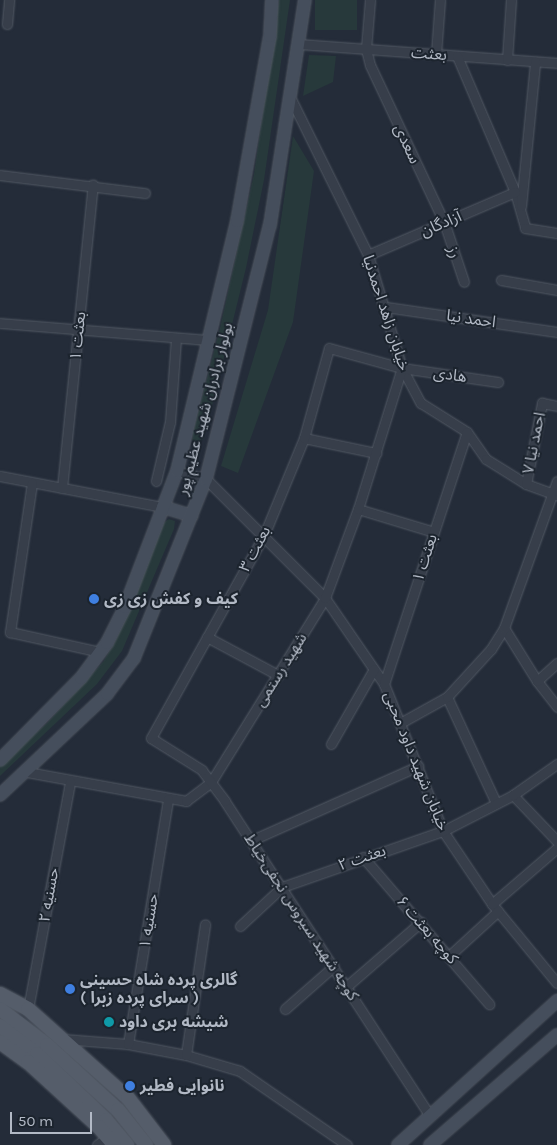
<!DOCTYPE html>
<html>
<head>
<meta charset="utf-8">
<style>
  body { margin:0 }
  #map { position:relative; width:557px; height:1145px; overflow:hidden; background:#242c39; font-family:Karla,"Noto Sans Arabic",sans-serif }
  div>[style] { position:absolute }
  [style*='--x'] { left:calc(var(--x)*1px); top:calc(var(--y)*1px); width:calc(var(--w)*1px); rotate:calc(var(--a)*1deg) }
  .green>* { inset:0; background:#27393b; transform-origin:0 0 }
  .roads { filter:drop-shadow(0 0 1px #525964) drop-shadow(0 0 1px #525964) }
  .street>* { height:9px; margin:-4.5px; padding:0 4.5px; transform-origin:4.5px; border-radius:4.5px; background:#373e4a }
  .secondary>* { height:12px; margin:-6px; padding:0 6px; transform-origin:6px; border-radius:6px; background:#454e5c }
  .primary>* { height:14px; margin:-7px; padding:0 7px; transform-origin:7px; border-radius:7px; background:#555d6a }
  .dots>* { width:14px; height:14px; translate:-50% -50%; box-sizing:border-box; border:2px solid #1c242e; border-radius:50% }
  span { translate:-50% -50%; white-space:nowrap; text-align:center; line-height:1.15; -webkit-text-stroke:4px #1c242e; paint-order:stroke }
  .street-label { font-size:16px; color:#b2b9c5 }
  .poi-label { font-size:16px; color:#b2b9c5; font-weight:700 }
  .left { translate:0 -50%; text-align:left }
  .scale { position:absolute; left:10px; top:1112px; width:82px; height:22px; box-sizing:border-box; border:2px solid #b2b9c5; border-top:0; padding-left:6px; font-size:15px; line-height:18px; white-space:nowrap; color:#b2b9c5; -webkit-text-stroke:4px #1c242e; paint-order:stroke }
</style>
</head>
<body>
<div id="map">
  <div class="green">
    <div style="clip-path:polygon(279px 0,290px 0,264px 180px,246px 268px,204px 438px,199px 443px,192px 441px,193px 432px,220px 328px,254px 174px)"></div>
    <div style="left:315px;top:0;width:42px;height:30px"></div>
    <div style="clip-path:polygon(309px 55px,336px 56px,333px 82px,303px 96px)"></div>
    <div style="clip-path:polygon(293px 136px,314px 171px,293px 322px,238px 473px,221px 466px,268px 310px)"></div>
    <div style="clip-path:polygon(169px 519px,175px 521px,174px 529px,122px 651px,97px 684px,0 776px,0 764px,47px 723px,103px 662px,115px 642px,162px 524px)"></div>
  </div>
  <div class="roads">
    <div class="street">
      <div style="--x:370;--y:0;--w:49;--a:94.7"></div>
      <div style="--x:366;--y:49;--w:16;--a:76"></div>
      <div style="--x:370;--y:65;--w:174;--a:64.8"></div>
      <div style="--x:444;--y:222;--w:63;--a:71.6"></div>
      <div style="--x:7;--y:24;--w:24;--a:-85"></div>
      <div style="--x:300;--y:44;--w:258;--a:4.2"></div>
      <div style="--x:436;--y:54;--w:54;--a:-85.8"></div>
      <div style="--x:457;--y:56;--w:148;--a:66.9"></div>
      <div style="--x:515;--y:192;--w:37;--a:74"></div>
      <div style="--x:525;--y:228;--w:32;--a:9"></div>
      <div style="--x:507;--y:60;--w:60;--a:-86.2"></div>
      <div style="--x:291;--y:99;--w:174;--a:63.7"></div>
      <div style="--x:368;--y:255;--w:118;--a:73.3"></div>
      <div style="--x:402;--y:368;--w:40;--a:62"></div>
      <div style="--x:421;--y:403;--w:54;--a:32.2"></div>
      <div style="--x:467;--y:432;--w:33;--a:55"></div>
      <div style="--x:486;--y:459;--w:47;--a:32"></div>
      <div style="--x:526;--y:484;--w:33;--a:20"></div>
      <div style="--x:0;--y:175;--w:146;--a:7.1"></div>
      <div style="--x:521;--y:206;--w:145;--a:-84.4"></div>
      <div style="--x:368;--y:255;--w:160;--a:-23.2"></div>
      <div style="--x:501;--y:280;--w:57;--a:10.1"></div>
      <div style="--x:386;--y:307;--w:173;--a:8.3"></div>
      <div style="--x:0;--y:323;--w:210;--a:4.7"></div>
      <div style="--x:304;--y:438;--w:74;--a:11.8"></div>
      <div style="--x:177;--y:471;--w:30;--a:15"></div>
      <div style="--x:206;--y:479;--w:168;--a:45"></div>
      <div style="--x:325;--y:598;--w:104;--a:55.5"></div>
      <div style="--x:384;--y:684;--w:158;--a:68.1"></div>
      <div style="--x:443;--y:831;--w:88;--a:56.1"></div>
      <div style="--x:492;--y:904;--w:102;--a:50.6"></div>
      <div style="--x:0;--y:476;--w:166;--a:10.8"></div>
      <div style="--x:156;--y:481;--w:61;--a:-76.7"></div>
      <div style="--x:170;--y:422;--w:84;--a:-85.9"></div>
      <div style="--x:32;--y:483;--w:151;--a:98.4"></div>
      <div style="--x:10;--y:632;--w:92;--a:12.5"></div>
      <div style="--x:526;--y:484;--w:83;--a:-78.8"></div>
      <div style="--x:542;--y:403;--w:15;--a:11"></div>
      <div style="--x:62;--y:488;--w:305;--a:-84.2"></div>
      <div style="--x:358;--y:509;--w:79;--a:16.8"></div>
      <div style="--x:504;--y:628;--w:62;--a:58.1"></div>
      <div style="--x:537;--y:681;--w:33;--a:52"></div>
      <div style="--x:207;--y:637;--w:81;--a:28.2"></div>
      <div style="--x:537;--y:681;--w:27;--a:-42"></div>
      <div style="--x:384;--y:684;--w:265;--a:-71.8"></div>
      <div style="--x:447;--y:697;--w:117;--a:65.2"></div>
      <div style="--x:402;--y:722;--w:51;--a:-29.1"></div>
      <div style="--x:447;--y:697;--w:65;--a:-47.5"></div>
      <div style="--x:491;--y:649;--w:25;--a:-58"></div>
      <div style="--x:504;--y:628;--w:156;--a:-70.2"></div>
      <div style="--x:331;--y:744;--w:86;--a:-60.2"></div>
      <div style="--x:27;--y:772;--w:162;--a:10.3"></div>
      <div style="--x:186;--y:801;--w:31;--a:-37"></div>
      <div style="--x:211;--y:782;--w:216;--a:-58.2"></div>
      <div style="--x:325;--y:598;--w:95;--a:-69.7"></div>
      <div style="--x:358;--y:509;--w:148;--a:-72.7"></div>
      <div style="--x:513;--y:795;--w:64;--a:46.3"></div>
      <div style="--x:252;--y:840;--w:182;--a:-24"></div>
      <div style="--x:363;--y:857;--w:194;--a:49.4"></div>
      <div style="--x:492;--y:904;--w:86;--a:-40.7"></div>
      <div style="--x:240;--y:926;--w:57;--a:-42.9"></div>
      <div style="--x:282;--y:887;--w:170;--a:-19.2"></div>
      <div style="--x:443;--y:831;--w:79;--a:-27.2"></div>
      <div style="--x:513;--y:795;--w:54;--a:-35.2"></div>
      <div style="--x:450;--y:955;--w:65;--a:-42.5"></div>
      <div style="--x:347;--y:986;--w:98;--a:-40.9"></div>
      <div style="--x:28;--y:1009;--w:231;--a:-79.5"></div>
      <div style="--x:285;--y:1009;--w:65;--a:-41.3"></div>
      <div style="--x:63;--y:1039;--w:65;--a:4.4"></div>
      <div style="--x:128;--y:1044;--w:59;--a:10.7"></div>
      <div style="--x:186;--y:1055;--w:56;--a:16.5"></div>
      <div style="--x:240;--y:1071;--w:130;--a:34.7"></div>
      <div style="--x:128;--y:1044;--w:248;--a:-80.7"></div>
      <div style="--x:186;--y:1055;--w:132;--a:-81.7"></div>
      <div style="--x:430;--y:1116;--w:376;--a:-123.1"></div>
      <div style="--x:225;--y:801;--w:39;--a:-127"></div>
      <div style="--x:202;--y:770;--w:60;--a:-147.9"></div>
      <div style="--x:151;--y:738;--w:232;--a:-60.9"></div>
      <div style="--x:264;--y:535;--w:105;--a:-67.6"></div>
      <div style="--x:304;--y:438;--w:93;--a:-74.5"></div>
      <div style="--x:329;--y:348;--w:76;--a:15.3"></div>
      <div style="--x:402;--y:368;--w:97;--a:8.3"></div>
      <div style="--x:97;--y:1145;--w:14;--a:-36"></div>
    </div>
    <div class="secondary">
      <div style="--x:163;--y:507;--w:30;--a:17"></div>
      <div style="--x:0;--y:760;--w:115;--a:-45.4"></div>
      <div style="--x:81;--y:678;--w:44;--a:-53.4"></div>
      <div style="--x:107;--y:643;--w:40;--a:-63.4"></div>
      <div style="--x:125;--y:607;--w:146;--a:-69.1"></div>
      <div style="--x:177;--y:471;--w:257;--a:-76.5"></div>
      <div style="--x:237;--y:221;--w:188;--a:-79.9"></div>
      <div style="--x:270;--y:36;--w:36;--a:-87"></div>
      <div style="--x:0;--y:795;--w:147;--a:-43.3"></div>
      <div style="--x:107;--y:694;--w:45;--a:-53.1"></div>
      <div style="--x:134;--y:658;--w:193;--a:-68.1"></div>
      <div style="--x:206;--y:479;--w:262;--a:-75.9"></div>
      <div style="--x:270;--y:225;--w:228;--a:-81.2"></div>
      <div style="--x:398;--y:1145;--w:215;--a:-42.2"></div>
      <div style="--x:430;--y:1145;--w:168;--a:-40.9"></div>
    </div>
    <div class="primary">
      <div style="--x:0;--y:994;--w:32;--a:28"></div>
      <div style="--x:28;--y:1009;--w:134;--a:41.7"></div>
      <div style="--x:128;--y:1098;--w:59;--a:52.5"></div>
      <div style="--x:0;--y:1009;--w:59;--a:37.5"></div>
      <div style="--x:47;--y:1045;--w:96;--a:42.5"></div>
      <div style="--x:118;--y:1110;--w:45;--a:51.3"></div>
      <div style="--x:0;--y:1026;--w:46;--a:37.1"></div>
      <div style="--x:37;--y:1054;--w:95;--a:43.7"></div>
      <div style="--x:106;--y:1120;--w:33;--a:50"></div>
      <div style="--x:0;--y:1042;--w:34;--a:36"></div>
      <div style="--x:28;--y:1062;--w:96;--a:42.5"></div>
      <div style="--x:99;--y:1127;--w:23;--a:50"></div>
    </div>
  </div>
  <div class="dots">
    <div style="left:94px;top:599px;background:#3f7fe0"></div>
    <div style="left:70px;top:989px;background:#3f7fe0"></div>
    <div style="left:109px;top:1022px;background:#0f9aa8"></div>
    <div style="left:130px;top:1086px;background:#3f7fe0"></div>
  </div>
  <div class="street-label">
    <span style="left:429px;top:54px;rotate:4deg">بعثت</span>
    <span style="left:407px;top:144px;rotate:65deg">سعدی</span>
    <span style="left:441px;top:224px;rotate:-23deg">آزادگان</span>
    <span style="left:454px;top:252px;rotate:72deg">رز</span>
    <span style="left:386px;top:313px;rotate:72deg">خیابان زاهد احمدنیا</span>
    <span style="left:471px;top:319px;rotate:8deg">احمد نیا</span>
    <span style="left:78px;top:336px;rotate:-84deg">بعثت ۱</span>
    <span style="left:450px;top:375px;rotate:8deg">هادی</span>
    <span style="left:205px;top:409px;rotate:-75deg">بولوار برادران شهید عظیم‌ پور</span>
    <span style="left:534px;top:443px;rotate:-79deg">احمد نیا ۷</span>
    <span style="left:255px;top:549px;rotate:-62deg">بعثت ۳</span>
    <span style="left:425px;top:558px;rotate:-72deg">بعثت ۱</span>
    <span style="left:281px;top:670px;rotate:-58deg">شهید رستمی</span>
    <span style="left:416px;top:761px;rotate:68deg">خیابان شهید داود محبی</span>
    <span style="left:362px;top:858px;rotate:-19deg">بعثت ۲</span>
    <span style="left:49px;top:895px;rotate:-80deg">حسنیه ۲</span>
    <span style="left:301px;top:917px;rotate:57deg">کوچه شهید سیروس نجفی‌خیاط</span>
    <span style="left:149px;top:921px;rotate:-81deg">حسنیه ۱</span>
    <span style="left:427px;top:930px;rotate:49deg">کوچه بعثت ۶</span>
  </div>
  <div class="poi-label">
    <span class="left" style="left:104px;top:599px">کیف و کفش زی زی</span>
    <span class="left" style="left:80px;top:989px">گالری پرده شاه حسینی<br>( سرای پرده زبرا )</span>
    <span class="left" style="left:119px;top:1022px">شیشه بری داود</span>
    <span class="left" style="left:140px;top:1086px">نانوایی فطیر</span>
  </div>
  <div class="scale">50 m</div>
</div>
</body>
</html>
